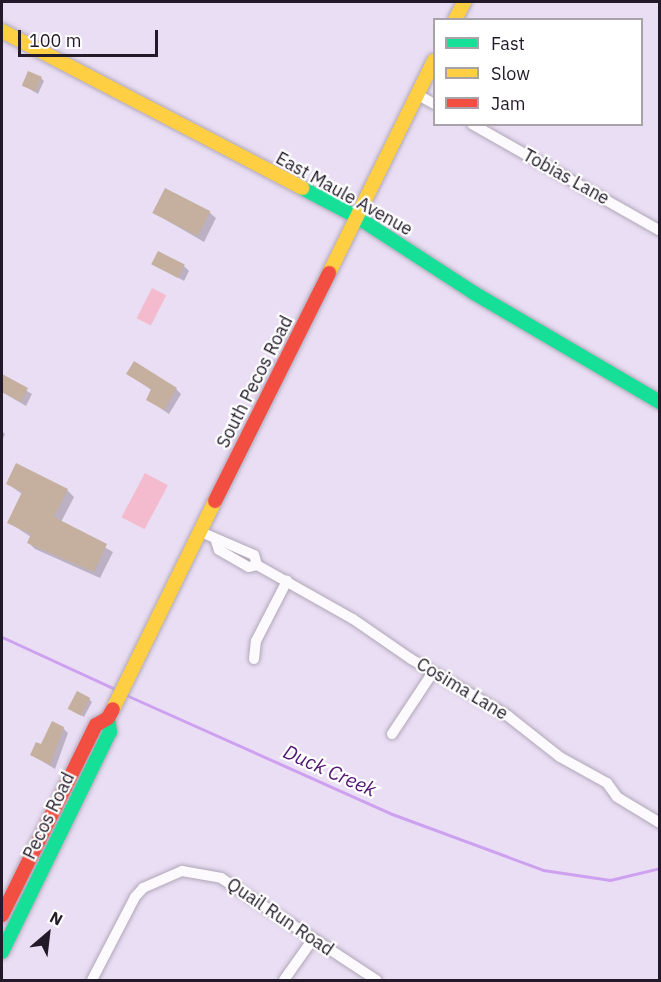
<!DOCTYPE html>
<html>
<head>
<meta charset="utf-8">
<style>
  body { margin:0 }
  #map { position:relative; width:661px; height:982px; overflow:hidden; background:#eadef4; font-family:"IBM Plex Sans",sans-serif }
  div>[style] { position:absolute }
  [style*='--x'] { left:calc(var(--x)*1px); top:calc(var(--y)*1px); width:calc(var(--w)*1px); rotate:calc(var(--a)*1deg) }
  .green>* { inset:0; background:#f3bbcd; transform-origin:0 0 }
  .shadow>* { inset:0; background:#0003 }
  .stream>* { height:3px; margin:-1.5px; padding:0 1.5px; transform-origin:1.5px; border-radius:1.5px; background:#cea0f0 }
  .building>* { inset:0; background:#c5af9f; transform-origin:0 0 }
  .roads { filter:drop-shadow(0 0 2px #b0a7b8) drop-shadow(0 0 2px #b0a7b8) }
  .street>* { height:10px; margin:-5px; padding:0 5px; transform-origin:5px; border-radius:5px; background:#fcfafd }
  .fast>* { height:14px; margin:-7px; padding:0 7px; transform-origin:7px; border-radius:7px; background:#16e098 }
  .slow>* { height:14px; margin:-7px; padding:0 7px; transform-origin:7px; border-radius:7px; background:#ffcf43 }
  .jam>* { height:14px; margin:-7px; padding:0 7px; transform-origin:7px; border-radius:7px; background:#f24e42 }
  span { translate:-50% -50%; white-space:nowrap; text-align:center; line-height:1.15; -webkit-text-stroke:4.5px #fff; paint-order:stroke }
  .street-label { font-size:18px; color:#221a29 }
  .water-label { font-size:20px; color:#511573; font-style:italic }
  .frame { position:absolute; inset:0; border:3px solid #221a29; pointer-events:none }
  .legend { position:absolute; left:433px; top:18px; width:210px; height:108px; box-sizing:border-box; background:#fff; border:2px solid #a7a3a9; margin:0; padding:8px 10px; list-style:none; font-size:18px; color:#221a29 }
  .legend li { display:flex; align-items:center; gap:12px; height:30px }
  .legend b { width:30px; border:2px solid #a7a3a9 }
  .north { position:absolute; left:18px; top:904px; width:60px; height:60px; -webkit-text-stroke:4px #fff; paint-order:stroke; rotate:28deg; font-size:16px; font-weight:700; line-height:24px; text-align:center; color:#221a29 }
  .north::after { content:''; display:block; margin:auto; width:21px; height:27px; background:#221a29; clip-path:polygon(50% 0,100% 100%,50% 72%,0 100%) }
  .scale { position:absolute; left:18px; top:30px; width:140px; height:27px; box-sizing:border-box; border:3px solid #221a29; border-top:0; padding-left:8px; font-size:18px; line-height:21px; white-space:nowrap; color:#221a29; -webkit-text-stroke:4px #fff; paint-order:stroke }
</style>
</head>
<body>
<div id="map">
  <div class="green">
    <div style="left:152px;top:288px;width:16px;height:34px;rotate:27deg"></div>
    <div style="left:145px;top:473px;width:26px;height:50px;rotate:28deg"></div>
  </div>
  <div class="shadow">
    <div style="clip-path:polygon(41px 78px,44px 81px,38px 94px,23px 85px)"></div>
    <div style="clip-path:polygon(209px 212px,216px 218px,204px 242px,154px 213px)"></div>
    <div style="clip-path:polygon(154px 264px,184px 266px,189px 271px,184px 281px)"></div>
    <div style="clip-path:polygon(128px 374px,176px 389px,181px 394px,169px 414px,147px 399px,153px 391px)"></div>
    <div style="clip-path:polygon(2px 376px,32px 394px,26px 406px,2px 392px)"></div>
    <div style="clip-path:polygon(2px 431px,5px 434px,2px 441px)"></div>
    <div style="clip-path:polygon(8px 484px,67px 490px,74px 497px,61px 522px,113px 552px,100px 578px,35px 549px,29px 543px,31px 537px,8px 522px,22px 494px)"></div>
    <div style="clip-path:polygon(89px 699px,92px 702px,84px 717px,69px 708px)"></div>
    <div style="clip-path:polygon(63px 728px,68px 733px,55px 769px,32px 755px)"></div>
  </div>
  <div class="stream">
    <div style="--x:2;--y:637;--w:127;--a:24.7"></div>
    <div style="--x:126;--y:695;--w:291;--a:24.1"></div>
    <div style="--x:392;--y:814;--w:161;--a:20.3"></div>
    <div style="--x:543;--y:870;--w:68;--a:8.5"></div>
    <div style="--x:610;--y:880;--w:51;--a:-13.5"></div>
  </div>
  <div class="building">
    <div style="left:28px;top:71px;width:15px;height:16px;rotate:23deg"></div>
    <div style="left:165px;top:188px;width:51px;height:28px;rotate:27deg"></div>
    <div style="left:158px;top:251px;width:30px;height:15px;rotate:27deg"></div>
    <div style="clip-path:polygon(134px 361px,177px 388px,164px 410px,146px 400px,151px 389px,126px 374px)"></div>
    <div style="clip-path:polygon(2px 374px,28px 388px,21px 402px,2px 392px)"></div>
    <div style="clip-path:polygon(16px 463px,68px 489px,54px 517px,107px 544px,94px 572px,27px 543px,31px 534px,7px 523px,22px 492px,6px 484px)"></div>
    <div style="left:77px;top:691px;width:15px;height:20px;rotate:28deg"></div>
    <div style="clip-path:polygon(52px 721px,64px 727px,50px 765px,30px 755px,36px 742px,41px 744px)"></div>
  </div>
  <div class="roads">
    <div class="street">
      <div style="--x:418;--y:95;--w:18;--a:29"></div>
      <div style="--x:472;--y:124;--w:216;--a:29.6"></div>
      <div style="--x:201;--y:532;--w:58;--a:23.5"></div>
      <div style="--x:254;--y:555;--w:10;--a:73"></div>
      <div style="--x:216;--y:541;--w:9;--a:72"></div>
      <div style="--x:219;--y:550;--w:34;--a:30"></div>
      <div style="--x:249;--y:567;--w:8;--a:-14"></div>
      <div style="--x:257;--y:565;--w:110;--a:29.4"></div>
      <div style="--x:353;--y:619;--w:70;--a:34.6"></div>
      <div style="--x:411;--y:659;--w:113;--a:30.4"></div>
      <div style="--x:508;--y:716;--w:66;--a:38.3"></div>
      <div style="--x:560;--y:757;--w:54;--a:29"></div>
      <div style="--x:607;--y:783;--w:17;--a:54"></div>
      <div style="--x:617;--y:797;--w:50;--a:31.2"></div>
      <div style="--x:254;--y:659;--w:18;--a:-84"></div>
      <div style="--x:256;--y:641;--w:68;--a:-62.7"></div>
      <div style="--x:392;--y:734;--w:74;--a:-56.5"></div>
      <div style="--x:92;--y:980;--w:93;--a:-62.6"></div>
      <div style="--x:135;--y:897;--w:12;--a:-48"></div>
      <div style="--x:143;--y:888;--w:43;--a:-23.6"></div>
      <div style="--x:182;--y:871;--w:40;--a:10"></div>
      <div style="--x:221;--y:878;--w:186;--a:33.3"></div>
      <div style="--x:284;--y:980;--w:50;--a:-54.7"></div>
    </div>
    <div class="fast">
      <div style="--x:302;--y:188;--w:62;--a:27.8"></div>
      <div style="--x:357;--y:217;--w:140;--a:33"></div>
      <div style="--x:474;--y:293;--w:216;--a:30.4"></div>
      <div style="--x:2;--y:952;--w:245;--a:-63.9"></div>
      <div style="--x:110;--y:732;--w:14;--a:-98"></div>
    </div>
    <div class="slow">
      <div style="--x:455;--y:20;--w:20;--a:-63"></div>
      <div style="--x:2;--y:31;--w:339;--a:27.6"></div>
      <div style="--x:329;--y:273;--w:237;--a:-63.7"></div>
      <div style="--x:113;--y:709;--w:232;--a:-63.9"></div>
    </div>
    <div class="jam">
      <div style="--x:215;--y:501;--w:255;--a:-63.4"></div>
      <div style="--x:2;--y:915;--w:212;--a:-63.7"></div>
      <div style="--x:96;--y:725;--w:14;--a:-30"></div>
      <div style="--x:108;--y:718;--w:10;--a:-61"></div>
    </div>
  </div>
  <div class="street-label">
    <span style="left:566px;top:177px;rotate:29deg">Tobias Lane</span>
    <span style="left:344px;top:194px;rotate:29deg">East Maule Avenue</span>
    <span style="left:255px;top:382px;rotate:-63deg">South Pecos Road</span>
    <span style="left:462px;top:689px;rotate:31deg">Cosima Lane</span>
    <span style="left:49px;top:816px;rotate:-64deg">Pecos Road</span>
    <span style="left:280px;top:917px;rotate:34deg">Quail Run Road</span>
  </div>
  <div class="water-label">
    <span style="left:330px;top:770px;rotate:24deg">Duck Creek</span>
  </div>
  <div class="frame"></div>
  <ul class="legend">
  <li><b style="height:8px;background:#16e098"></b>Fast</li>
  <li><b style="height:8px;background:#ffcf43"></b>Slow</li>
  <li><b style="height:8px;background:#f24e42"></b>Jam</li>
  </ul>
  <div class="north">N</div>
  <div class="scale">100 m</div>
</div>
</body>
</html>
